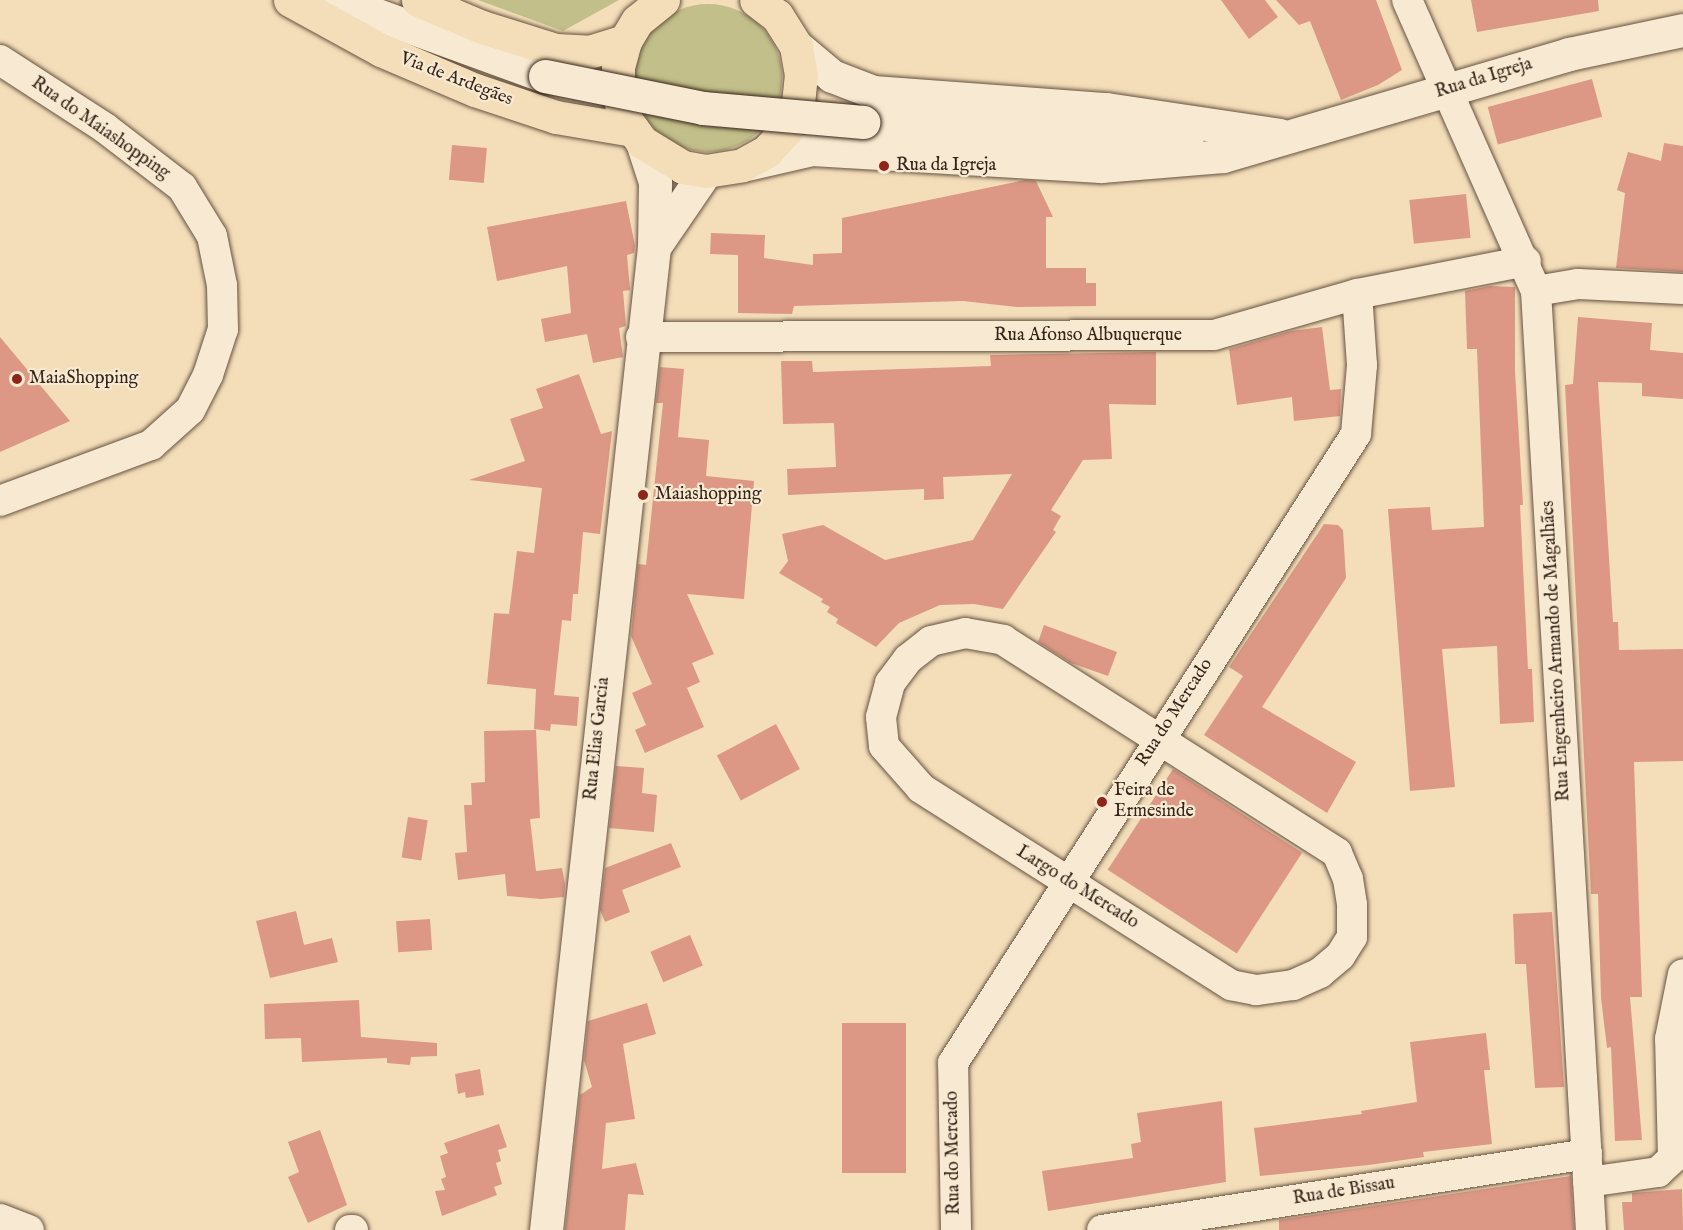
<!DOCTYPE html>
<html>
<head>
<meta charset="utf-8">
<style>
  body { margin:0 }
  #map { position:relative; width:1683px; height:1230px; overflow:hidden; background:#f4deb9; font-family:"IM FELL English",serif }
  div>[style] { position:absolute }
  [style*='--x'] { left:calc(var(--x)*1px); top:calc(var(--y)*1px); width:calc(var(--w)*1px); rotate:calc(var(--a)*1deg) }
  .green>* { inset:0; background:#c2bf8a }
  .round { border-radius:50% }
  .building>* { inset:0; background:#dc9885; transform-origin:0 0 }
  .roads { filter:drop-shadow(0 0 2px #665241) drop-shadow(0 0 2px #665241) }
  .minor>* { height:30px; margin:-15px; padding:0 15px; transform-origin:15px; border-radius:15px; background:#f8ead2 }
  .secondary>* { height:33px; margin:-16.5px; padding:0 16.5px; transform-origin:16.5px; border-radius:16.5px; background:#f8ead2 }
  .primary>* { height:33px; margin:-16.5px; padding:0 16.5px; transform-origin:16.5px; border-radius:16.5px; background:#f4deb9 }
  .bridges { filter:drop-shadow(0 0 2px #362419) drop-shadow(0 0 2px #362419) }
  .secondary-bridge>* { height:33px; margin:-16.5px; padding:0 16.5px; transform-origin:16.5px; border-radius:16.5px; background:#f8ead2 }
  .dots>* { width:16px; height:16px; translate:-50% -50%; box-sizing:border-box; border:3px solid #f8ead2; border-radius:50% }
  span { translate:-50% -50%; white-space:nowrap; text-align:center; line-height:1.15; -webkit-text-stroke:4.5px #f8ead2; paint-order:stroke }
  .street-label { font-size:18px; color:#362419 }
  .poi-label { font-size:18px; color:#362419 }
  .left { translate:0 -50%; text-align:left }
</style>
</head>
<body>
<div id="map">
  <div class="green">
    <div style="clip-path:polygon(478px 0,619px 0,563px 31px)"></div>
    <div class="round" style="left:634px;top:4px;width:148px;height:148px"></div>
  </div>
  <div class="building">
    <div style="clip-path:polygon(1221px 0,1265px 0,1278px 17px,1249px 39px)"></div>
    <div style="clip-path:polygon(1276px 0,1376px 0,1402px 70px,1378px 85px,1341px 100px,1310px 21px,1299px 25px)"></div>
    <div style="clip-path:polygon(1471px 0,1598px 0,1599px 11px,1477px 32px)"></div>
    <div style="left:1592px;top:79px;width:39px;height:108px;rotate:75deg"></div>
    <div style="clip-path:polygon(1664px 143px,1683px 146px,1683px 272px,1616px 268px,1625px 193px,1617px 190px,1628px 152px,1661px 161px)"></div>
    <div style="left:452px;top:145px;width:35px;height:35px;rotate:5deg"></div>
    <div style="clip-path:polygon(1025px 180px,1036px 181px,1053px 217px,1046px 217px,1046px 268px,1086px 268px,1086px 283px,1096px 283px,1096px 306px,1017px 307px,963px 301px,794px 306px,792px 314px,738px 313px,738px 255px,710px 254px,711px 233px,765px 235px,764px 258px,813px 265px,813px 254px,842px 253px,842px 218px)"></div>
    <div style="left:1466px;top:194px;width:44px;height:57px;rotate:84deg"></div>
    <div style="clip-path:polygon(626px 201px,635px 246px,634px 253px,627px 255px,630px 290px,623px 291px,626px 326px,619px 328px,623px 357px,593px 363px,587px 334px,545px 342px,541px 319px,571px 313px,567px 266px,497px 281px,487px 227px)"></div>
    <div style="clip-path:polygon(1490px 286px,1515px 287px,1515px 371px,1523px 505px,1520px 505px,1528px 669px,1532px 669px,1534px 722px,1500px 724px,1497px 646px,1442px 649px,1455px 787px,1410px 791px,1388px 509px,1430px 507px,1432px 530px,1484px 527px,1477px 349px,1467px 349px,1465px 291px)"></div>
    <div style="clip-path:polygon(1578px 317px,1652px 323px,1650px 350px,1683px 353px,1683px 399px,1642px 396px,1642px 383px,1598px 382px,1613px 622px,1618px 622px,1619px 650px,1683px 649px,1683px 761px,1634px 762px,1642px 997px,1630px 997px,1642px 1140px,1615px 1141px,1611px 1047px,1607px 1048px,1601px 998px,1598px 894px,1591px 894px,1565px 385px,1573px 384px)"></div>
    <div style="clip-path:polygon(1322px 327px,1330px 390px,1341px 389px,1340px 416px,1294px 421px,1292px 397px,1237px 405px,1229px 349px,1291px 331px)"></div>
    <div style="clip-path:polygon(0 337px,70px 421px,0 452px)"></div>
    <div style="clip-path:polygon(1156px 352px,1156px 405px,1109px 404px,1112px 459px,1083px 460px,1051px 510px,1061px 516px,1053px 530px,1056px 532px,1003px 609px,974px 604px,940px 605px,899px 623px,876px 647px,836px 623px,838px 619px,827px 612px,830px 607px,821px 602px,823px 599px,779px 573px,788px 561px,782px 534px,823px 525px,885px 560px,973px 540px,1012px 474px,943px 477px,944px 499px,924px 500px,924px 489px,788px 495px,787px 469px,836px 467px,834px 423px,783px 424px,781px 361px,812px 361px,813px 372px,991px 366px,990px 355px)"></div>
    <div style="clip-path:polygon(660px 367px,684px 369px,678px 437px,709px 440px,706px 476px,754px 481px,744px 599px,687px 594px,714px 654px,692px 663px,700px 682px,687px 688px,704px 727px,645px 753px,635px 730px,646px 725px,632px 693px,652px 684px,631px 636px,638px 564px,646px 565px,663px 403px,656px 403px)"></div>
    <div style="clip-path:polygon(579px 374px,601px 434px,612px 431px,600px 534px,583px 532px,578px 594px,573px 594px,571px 621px,562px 620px,554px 695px,579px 697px,577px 726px,551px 724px,550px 731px,534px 729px,536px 689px,487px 684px,494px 613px,509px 614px,517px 551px,534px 553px,542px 488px,469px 480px,525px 461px,510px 419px,543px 408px,536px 389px)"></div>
    <div style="clip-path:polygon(1324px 524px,1338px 525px,1343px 530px,1346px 578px,1262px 707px,1356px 762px,1327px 813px,1204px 735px,1243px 676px,1229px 667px)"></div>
    <div style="clip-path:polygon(1044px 625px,1117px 652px,1108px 676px,1071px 663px,1038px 642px)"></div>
    <div style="left:776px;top:724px;width:51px;height:67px;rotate:62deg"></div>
    <div style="clip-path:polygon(536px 730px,540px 818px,530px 819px,536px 871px,562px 868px,565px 884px,564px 897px,541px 899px,507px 896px,505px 874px,458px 880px,455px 853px,467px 852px,464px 805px,472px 805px,471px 783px,485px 782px,484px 731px)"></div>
    <div style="clip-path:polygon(616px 766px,644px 768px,642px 793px,657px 795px,654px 832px,609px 828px)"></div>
    <div style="left:1173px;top:769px;width:154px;height:120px;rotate:33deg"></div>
    <div style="left:408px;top:817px;width:20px;height:41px;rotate:9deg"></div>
    <div style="clip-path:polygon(671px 843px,681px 867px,622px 890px,630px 912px,605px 922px,600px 910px,605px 868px)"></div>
    <div style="clip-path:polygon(296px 911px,304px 945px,332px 938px,338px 962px,270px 978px,256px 921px)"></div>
    <div style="clip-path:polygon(1552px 912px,1564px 1087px,1535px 1088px,1526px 964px,1515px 964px,1513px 914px)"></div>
    <div style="left:430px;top:919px;width:31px;height:34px;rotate:86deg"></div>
    <div style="left:690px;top:935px;width:33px;height:43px;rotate:67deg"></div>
    <div style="clip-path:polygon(359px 1000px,361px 1037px,437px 1043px,437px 1056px,411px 1057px,410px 1065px,387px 1063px,387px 1058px,302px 1062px,301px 1038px,265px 1039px,264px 1004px)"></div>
    <div style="clip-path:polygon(647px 1003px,656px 1034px,623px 1044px,635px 1119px,606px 1123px,602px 1169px,636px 1163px,644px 1195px,628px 1194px,625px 1230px,565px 1230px,580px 1095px,592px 1087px,584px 1060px,588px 1021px)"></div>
    <div style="left:842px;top:1023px;width:64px;height:150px"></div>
    <div style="clip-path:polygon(1486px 1033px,1490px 1070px,1484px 1070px,1492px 1144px,1423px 1152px,1424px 1157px,1369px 1165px,1260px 1176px,1254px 1128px,1362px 1114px,1361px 1111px,1417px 1102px,1410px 1042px)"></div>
    <div style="clip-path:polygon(480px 1069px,484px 1095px,466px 1098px,465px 1092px,458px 1094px,455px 1074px)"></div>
    <div style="clip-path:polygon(1222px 1101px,1226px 1182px,1048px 1211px,1042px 1171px,1133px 1158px,1131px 1144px,1141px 1142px,1137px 1113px)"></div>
    <div style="clip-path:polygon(499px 1124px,507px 1147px,498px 1150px,501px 1161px,496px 1163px,502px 1184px,494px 1187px,497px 1195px,442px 1216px,435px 1191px,445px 1190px,441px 1179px,446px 1177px,440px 1156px,448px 1153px,444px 1143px)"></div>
    <div style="clip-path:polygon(320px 1130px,347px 1205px,308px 1223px,288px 1177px,299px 1172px,288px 1142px)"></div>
    <div style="clip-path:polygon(1571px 1176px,1574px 1230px,1279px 1230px,1279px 1220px)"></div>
    <div style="clip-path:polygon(1682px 1189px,1683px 1230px,1624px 1230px,1622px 1202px,1632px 1202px,1632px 1193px)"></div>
  </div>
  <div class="roads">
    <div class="minor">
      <div style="--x:1407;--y:0;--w:318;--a:66.1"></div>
      <div style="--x:1536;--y:291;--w:941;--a:86.65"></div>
      <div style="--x:0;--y:60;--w:125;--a:32.9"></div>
      <div style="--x:105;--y:128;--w:97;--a:37.5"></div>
      <div style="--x:182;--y:187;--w:57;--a:58.5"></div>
      <div style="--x:212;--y:236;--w:50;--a:78.5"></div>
      <div style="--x:222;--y:285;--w:44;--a:88.7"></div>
      <div style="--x:223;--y:329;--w:48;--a:108.1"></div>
      <div style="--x:208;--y:375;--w:39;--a:117"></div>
      <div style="--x:190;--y:410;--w:52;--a:138.1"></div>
      <div style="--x:151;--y:445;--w:161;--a:159.7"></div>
      <div style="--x:1536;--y:291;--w:43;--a:-9.5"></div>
      <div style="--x:1578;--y:284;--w:105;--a:2.7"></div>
      <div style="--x:641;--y:337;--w:573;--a:-0.2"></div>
      <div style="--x:1214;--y:335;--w:149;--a:-16"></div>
      <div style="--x:1357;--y:294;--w:172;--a:-11"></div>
      <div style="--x:965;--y:633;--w:39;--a:10"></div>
      <div style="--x:1003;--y:640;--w:396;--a:32.5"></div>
      <div style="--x:1337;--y:853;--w:28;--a:67"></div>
      <div style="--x:1348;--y:879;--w:26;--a:81"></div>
      <div style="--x:1352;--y:905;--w:32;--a:90"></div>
      <div style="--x:1352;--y:937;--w:22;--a:122"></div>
      <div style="--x:1340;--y:956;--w:26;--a:140"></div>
      <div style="--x:1320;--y:973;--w:30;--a:156"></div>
      <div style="--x:1293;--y:985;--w:37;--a:172"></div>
      <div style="--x:1256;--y:990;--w:25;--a:-169"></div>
      <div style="--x:1231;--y:985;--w:367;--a:-147.6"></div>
      <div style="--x:921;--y:788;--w:56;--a:-131.4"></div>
      <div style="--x:884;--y:746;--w:29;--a:-96"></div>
      <div style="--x:881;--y:717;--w:35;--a:-75"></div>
      <div style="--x:890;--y:683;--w:30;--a:-53"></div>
      <div style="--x:908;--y:659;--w:29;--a:-38"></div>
      <div style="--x:931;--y:641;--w:35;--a:-13"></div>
      <div style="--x:1588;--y:1182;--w:71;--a:-8.1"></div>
      <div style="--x:1658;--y:1172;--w:21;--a:-43"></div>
      <div style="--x:1673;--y:1158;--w:119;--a:-91.4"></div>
      <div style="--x:1670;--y:1039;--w:66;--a:-78.7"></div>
      <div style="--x:0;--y:1219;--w:31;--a:21"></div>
      <div style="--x:350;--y:1230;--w:3;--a:0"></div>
      <div style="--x:956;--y:1230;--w:167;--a:-91"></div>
      <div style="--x:953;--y:1063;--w:747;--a:-57.35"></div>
      <div style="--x:1356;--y:434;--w:69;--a:-85"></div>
      <div style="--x:1362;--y:365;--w:71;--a:-94"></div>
      <div style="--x:1102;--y:1230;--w:491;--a:-8.9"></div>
    </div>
    <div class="secondary">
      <div style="--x:336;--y:0;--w:222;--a:20"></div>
      <div style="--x:796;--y:46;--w:47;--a:39.8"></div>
      <div style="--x:832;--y:76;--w:44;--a:21.3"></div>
      <div style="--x:873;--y:92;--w:234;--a:4.2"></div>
      <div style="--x:1106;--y:109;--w:175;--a:8.5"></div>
      <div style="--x:863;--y:122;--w:324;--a:3.2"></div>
      <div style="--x:747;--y:164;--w:67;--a:-13"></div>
      <div style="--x:812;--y:149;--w:289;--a:3.4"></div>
      <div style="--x:1101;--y:166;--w:122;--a:-4.7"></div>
      <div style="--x:1223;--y:156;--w:361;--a:-16.4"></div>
      <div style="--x:1569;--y:54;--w:116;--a:-11.9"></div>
      <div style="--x:654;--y:247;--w:92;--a:-55.6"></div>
      <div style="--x:546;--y:1230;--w:989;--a:-83.73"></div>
      <div style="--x:654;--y:247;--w:65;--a:-89.1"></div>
      <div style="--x:655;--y:182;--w:42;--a:-108"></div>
    </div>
    <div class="primary">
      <div style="--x:290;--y:0;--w:104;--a:28.8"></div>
      <div style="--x:381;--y:50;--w:102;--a:23.1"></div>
      <div style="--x:475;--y:90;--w:85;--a:18.4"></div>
      <div style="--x:556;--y:117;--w:78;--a:9.6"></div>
      <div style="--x:418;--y:0;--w:69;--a:22.9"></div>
      <div style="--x:482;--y:27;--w:77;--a:17.3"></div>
      <div style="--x:556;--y:50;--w:33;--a:3"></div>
      <div style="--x:589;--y:52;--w:38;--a:-17"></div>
      <div style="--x:663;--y:0;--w:33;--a:141"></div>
      <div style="--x:637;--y:21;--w:23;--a:121"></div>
      <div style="--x:625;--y:41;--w:27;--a:105"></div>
      <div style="--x:618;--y:67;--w:27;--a:90"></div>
      <div style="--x:618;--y:94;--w:27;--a:73"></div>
      <div style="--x:626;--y:120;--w:27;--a:54"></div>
      <div style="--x:642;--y:142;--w:48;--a:31.4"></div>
      <div style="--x:683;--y:167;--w:23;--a:10"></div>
      <div style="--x:706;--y:171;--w:36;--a:-9"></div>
      <div style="--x:742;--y:165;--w:29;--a:-29"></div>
      <div style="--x:767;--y:151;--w:28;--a:-48"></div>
      <div style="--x:786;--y:130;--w:30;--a:-66"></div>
      <div style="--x:798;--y:103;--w:28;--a:-84"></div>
      <div style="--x:801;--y:75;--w:29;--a:-100"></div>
      <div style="--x:796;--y:46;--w:36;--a:-122"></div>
      <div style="--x:777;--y:16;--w:26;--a:-143"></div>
    </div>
  </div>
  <div class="bridges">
    <div class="secondary-bridge">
      <div style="--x:545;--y:76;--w:161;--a:11.4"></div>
      <div style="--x:703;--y:108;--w:161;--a:5"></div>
    </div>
  </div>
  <div class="dots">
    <div style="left:884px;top:166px;background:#8f2418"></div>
    <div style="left:17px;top:379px;background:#8f2418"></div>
    <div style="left:643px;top:495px;background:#8f2418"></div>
    <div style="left:1102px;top:802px;background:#8f2418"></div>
  </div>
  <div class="street-label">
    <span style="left:1484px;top:79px;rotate:-17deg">Rua da Igreja</span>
    <span style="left:456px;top:80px;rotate:21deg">Via de Ardegães</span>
    <span style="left:100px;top:129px;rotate:35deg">Rua do Maiashopping</span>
    <span style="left:1088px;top:336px">Rua Afonso Albuquerque</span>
    <span style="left:1557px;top:651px;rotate:-93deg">Rua Engenheiro Armando de Magalhães</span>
    <span style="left:1175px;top:713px;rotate:-57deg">Rua do Mercado</span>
    <span style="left:598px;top:739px;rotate:-84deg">Rua Elias Garcia</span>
    <span style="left:1077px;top:888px;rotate:32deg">Largo do Mercado</span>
    <span style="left:954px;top:1153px;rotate:-91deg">Rua do Mercado</span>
    <span style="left:1344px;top:1192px;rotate:-9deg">Rua de Bissau</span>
  </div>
  <div class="poi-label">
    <span class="left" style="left:896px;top:166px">Rua da Igreja</span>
    <span class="left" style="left:29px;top:379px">MaiaShopping</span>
    <span class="left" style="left:655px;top:495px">Maiashopping</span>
    <span class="left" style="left:1114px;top:802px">Feira de<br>Ermesinde</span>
  </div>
</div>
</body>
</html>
